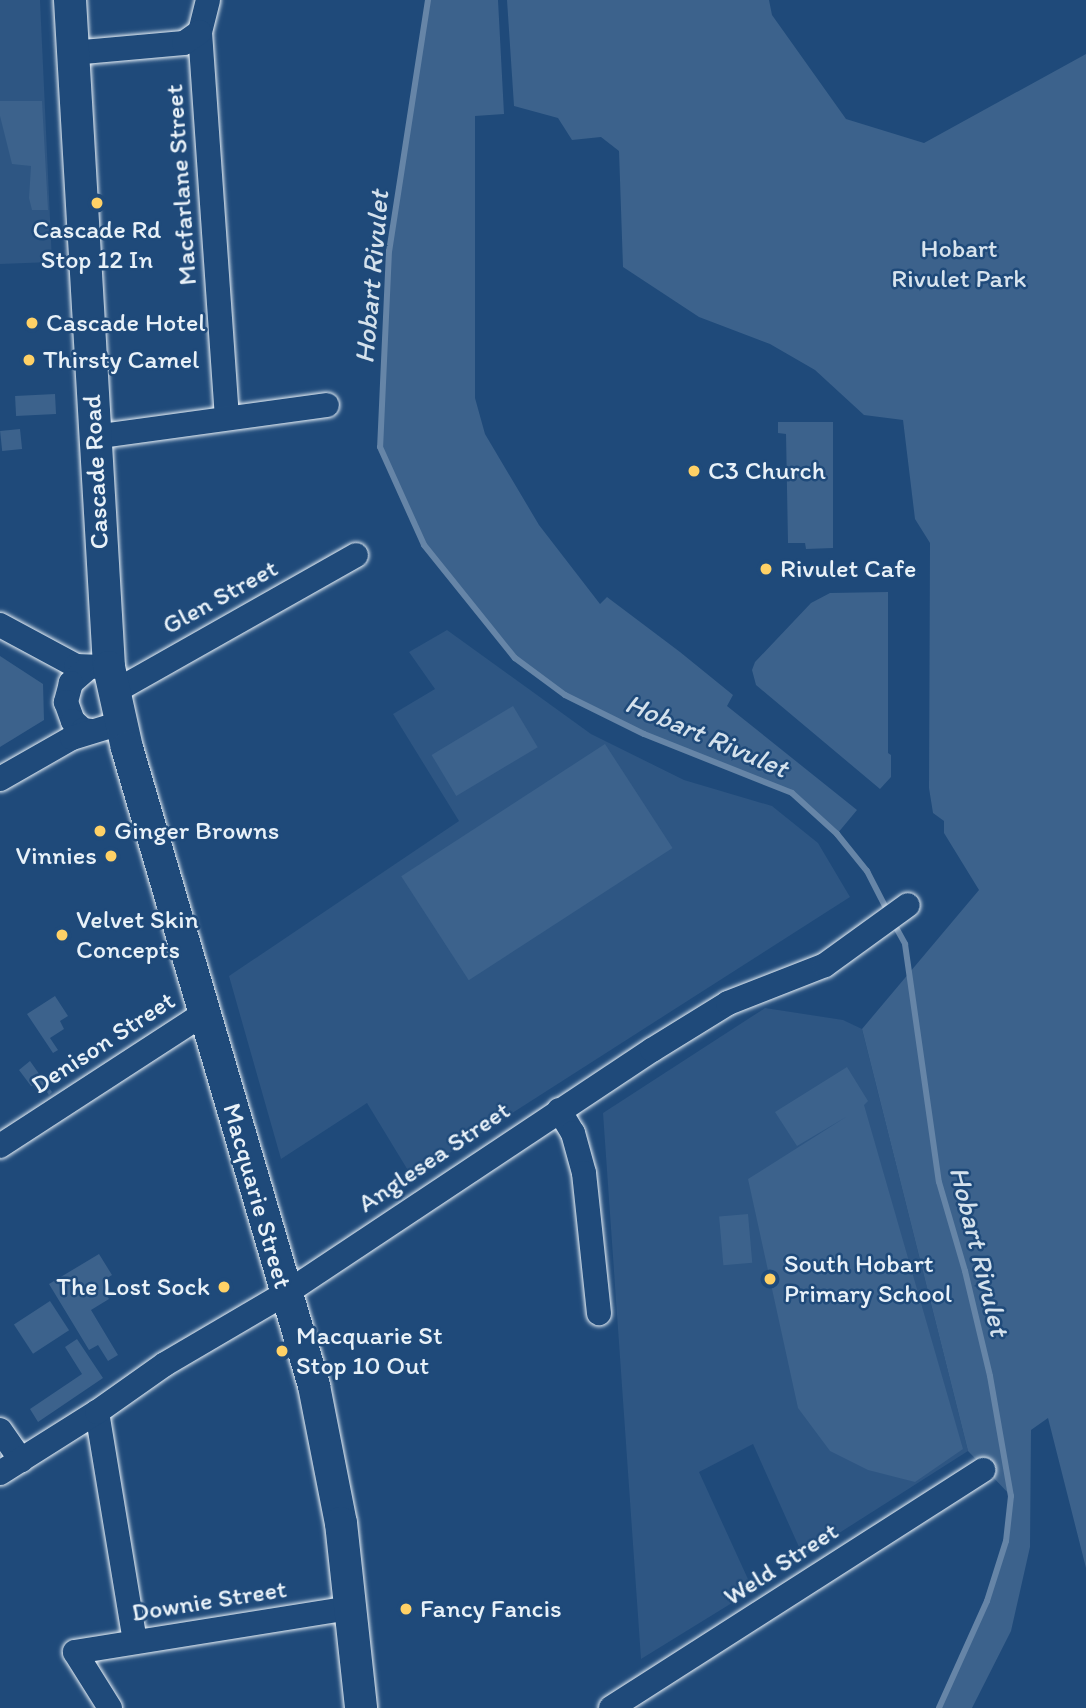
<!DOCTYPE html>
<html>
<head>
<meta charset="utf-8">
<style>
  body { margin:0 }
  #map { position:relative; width:1086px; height:1708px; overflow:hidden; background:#1f4a7a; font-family:Itim,sans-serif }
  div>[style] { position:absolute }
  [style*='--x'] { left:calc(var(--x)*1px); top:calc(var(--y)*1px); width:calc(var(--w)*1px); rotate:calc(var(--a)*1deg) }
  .built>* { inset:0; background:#2e5683 }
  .green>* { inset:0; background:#3c628c; transform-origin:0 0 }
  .stream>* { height:6px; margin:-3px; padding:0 3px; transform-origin:3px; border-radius:3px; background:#6685a7 }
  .roads { filter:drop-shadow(0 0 2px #e8f1f8) drop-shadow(0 0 2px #e8f1f8) }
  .minor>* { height:24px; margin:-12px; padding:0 12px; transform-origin:12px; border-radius:12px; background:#1f4a7a }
  .tertiary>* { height:32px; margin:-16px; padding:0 16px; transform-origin:16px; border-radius:16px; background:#1f4a7a }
  .dots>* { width:19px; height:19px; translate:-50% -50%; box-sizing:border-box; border:4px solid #1f4a7a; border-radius:50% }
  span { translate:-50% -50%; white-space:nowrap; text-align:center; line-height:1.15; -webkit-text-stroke:5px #1f4a7a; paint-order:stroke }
  .street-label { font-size:26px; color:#e8f1f8 }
  .poi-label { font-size:26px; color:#e8f1f8 }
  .left { translate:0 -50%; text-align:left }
  .right { translate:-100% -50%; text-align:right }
  .park-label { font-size:26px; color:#d7e3ed }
  .water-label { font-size:28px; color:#d4e1ec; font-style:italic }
</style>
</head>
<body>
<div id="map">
  <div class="built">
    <div style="clip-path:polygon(0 0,40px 0,52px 262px,0 264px)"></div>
    <div style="clip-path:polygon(447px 630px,591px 734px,684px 780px,772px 806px,818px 843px,850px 897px,412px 1177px,367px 1103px,281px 1159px,229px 976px,459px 821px,393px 714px,435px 689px,409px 652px)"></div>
    <div style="clip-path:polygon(765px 1008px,843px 1020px,862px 1029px,968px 1451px,803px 1556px,753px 1444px,699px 1472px,753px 1590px,641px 1659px,603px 1113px)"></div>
  </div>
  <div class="green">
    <div style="clip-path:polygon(428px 0,498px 0,504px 114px,475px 116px,475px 398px,485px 434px,539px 525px,600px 604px,607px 597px,680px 652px,733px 695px,727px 706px,857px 810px,837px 834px,792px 793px,644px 734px,565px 695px,515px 658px,424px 545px,380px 447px,389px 251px)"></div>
    <div style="clip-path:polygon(507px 0,769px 0,772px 15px,846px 119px,924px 143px,1086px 54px,1086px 1568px,1048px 1418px,1031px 1430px,1030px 1547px,1011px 1631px,972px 1708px,939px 1708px,987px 1601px,1006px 1541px,1011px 1496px,968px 1451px,862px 1029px,979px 890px,944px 833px,944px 821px,933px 813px,929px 788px,930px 543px,915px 519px,903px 420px,864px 415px,815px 370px,770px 344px,699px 317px,623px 267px,619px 151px,601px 137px,572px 140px,558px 118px,514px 106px)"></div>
    <div style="clip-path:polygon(0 101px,42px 101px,48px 210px,32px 210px,29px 198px,31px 166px,12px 164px,0 116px)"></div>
    <div style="left:55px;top:394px;width:20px;height:40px;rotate:87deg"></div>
    <div style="clip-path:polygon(778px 422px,833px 422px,833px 548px,806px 549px,805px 543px,788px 543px,786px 434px,778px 433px)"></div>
    <div style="left:20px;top:429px;width:20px;height:20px;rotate:84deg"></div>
    <div style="clip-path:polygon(888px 592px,888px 753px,891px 755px,891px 777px,880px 789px,756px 685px,752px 670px,755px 662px,811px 603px,830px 593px)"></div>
    <div style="clip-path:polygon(0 656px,43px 684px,44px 720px,0 747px)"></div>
    <div style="left:513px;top:706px;width:48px;height:95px;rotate:59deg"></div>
    <div style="left:605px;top:744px;width:124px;height:243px;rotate:57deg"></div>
    <div style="clip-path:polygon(55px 996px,68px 1016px,60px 1021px,64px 1029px,50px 1038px,58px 1050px,53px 1053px,27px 1014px)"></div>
    <div style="clip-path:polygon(30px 1061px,52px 1092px,49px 1095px,42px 1085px,31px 1086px,19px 1070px)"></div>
    <div style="clip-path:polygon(847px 1067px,868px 1101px,864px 1105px,963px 1449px,915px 1482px,868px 1470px,830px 1451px,798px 1408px,748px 1179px,846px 1117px,797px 1146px,775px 1112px)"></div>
    <div style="left:748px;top:1214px;width:49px;height:29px;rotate:85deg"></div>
    <div style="clip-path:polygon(99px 1254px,112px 1275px,104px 1280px,109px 1288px,104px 1291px,109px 1299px,91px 1310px,118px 1355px,108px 1361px,98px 1345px,89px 1350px,49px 1284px)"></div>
    <div style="left:50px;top:1301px;width:35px;height:43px;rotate:57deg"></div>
    <div style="clip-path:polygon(77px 1339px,103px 1378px,38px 1422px,30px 1409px,82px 1374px,65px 1347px)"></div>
  </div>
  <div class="stream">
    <div style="--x:428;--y:0;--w:254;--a:98.8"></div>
    <div style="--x:389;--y:251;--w:196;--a:92.6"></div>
    <div style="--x:380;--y:447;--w:107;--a:65.8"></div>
    <div style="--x:424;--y:545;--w:145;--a:51.2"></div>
    <div style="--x:515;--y:658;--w:62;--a:36.5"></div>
    <div style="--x:565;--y:695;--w:88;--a:26.3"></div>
    <div style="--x:644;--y:734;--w:159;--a:21.7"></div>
    <div style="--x:792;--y:793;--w:61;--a:42.3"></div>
    <div style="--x:837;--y:834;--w:48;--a:51"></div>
    <div style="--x:867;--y:871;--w:46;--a:62.9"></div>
    <div style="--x:893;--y:922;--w:25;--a:61"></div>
    <div style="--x:905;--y:944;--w:240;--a:81.9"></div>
    <div style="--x:939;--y:1182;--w:93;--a:73.7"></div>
    <div style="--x:965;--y:1271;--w:108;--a:76.6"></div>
    <div style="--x:990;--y:1376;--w:122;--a:80.1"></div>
    <div style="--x:1011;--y:1496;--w:45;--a:96.3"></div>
    <div style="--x:1006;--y:1541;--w:63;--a:107.6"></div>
    <div style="--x:987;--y:1601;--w:117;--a:114.2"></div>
  </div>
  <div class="roads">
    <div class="minor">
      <div style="--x:208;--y:0;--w:33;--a:104"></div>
      <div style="--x:200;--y:32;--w:387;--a:86"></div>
      <div style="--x:72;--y:53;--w:112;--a:-5.1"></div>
      <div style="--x:184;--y:43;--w:19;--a:-35"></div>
      <div style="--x:94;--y:437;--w:235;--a:-7.8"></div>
      <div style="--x:0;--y:625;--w:86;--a:28.3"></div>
      <div style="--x:76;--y:666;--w:33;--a:2"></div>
      <div style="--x:88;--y:668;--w:23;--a:139"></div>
      <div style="--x:71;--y:683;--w:20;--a:105"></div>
      <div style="--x:66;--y:702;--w:20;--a:70"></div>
      <div style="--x:73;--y:721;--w:13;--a:42"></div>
      <div style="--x:83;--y:730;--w:8;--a:7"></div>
      <div style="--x:114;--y:692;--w:278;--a:-29.5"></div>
      <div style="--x:0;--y:779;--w:83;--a:-29.7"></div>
      <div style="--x:72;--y:738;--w:51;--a:-17"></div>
      <div style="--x:559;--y:1110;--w:27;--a:59"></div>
      <div style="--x:573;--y:1133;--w:41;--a:74.6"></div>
      <div style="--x:584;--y:1173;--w:141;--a:83.9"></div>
      <div style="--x:0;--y:1146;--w:242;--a:-33"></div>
      <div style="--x:97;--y:1412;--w:233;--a:80.6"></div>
      <div style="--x:0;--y:1430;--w:37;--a:55"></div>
      <div style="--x:0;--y:1473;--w:115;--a:-32.2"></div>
      <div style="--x:97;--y:1412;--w:83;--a:-35.2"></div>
      <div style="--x:165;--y:1364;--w:140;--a:-30.4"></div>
      <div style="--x:286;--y:1293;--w:439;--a:-33.6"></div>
      <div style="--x:652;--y:1050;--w:89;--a:-31.7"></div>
      <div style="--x:728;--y:1003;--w:104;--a:-21.4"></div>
      <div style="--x:825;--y:965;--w:102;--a:-35.9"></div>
      <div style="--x:110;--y:1708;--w:66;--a:-122"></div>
      <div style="--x:75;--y:1652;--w:279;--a:-9.1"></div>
      <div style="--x:611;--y:1708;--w:442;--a:-32.6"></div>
    </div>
    <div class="tertiary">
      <div style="--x:70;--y:0;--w:668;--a:86.65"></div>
      <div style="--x:109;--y:667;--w:83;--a:77.5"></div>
      <div style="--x:127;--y:748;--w:665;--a:73.66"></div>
      <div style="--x:314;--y:1386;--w:140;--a:78.9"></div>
      <div style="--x:341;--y:1523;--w:186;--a:83.8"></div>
    </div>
  </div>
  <div class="dots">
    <div style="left:97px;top:203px;background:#ffd166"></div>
    <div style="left:32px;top:323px;background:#ffd166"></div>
    <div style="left:29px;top:360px;background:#ffd166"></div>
    <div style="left:694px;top:471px;background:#ffd166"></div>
    <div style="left:766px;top:569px;background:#ffd166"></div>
    <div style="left:100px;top:831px;background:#ffd166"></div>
    <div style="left:111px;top:856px;background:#ffd166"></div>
    <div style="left:62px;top:935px;background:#ffd166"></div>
    <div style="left:770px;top:1279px;background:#ffd166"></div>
    <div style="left:224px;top:1287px;background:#ffd166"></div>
    <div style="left:282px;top:1351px;background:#ffd166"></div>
    <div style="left:406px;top:1609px;background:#ffd166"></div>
  </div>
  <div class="street-label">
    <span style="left:181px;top:185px;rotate:-94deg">Macfarlane Street</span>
    <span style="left:96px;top:472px;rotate:-93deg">Cascade Road</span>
    <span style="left:220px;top:597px;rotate:-29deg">Glen Street</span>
    <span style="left:103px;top:1043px;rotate:-33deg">Denison Street</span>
    <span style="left:434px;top:1157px;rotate:-34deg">Anglesea Street</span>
    <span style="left:257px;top:1196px;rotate:74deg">Macquarie Street</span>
    <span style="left:781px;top:1564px;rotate:-33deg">Weld Street</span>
    <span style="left:209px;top:1601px;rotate:-9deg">Downie Street</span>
  </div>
  <div class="poi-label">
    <span style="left:97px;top:245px">Cascade Rd<br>Stop 12 In</span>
    <span class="left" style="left:46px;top:323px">Cascade Hotel</span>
    <span class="left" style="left:43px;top:360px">Thirsty Camel</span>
    <span class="left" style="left:708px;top:471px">C3 Church</span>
    <span class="left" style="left:780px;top:569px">Rivulet Cafe</span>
    <span class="left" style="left:114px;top:831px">Ginger Browns</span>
    <span class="right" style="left:97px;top:856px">Vinnies</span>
    <span class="left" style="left:76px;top:935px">Velvet Skin<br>Concepts</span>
    <span class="left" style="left:784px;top:1279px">South Hobart<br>Primary School</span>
    <span class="right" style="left:210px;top:1287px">The Lost Sock</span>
    <span class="left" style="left:296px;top:1351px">Macquarie St<br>Stop 10 Out</span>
    <span class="left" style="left:420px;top:1609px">Fancy Fancis</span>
  </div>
  <div class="park-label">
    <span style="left:959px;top:264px">Hobart<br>Rivulet Park</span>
  </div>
  <div class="water-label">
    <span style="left:371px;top:277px;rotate:-85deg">Hobart Rivulet</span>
    <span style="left:707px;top:735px;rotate:23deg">Hobart Rivulet</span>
    <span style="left:980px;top:1251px;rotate:76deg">Hobart Rivulet</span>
  </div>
</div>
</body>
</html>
